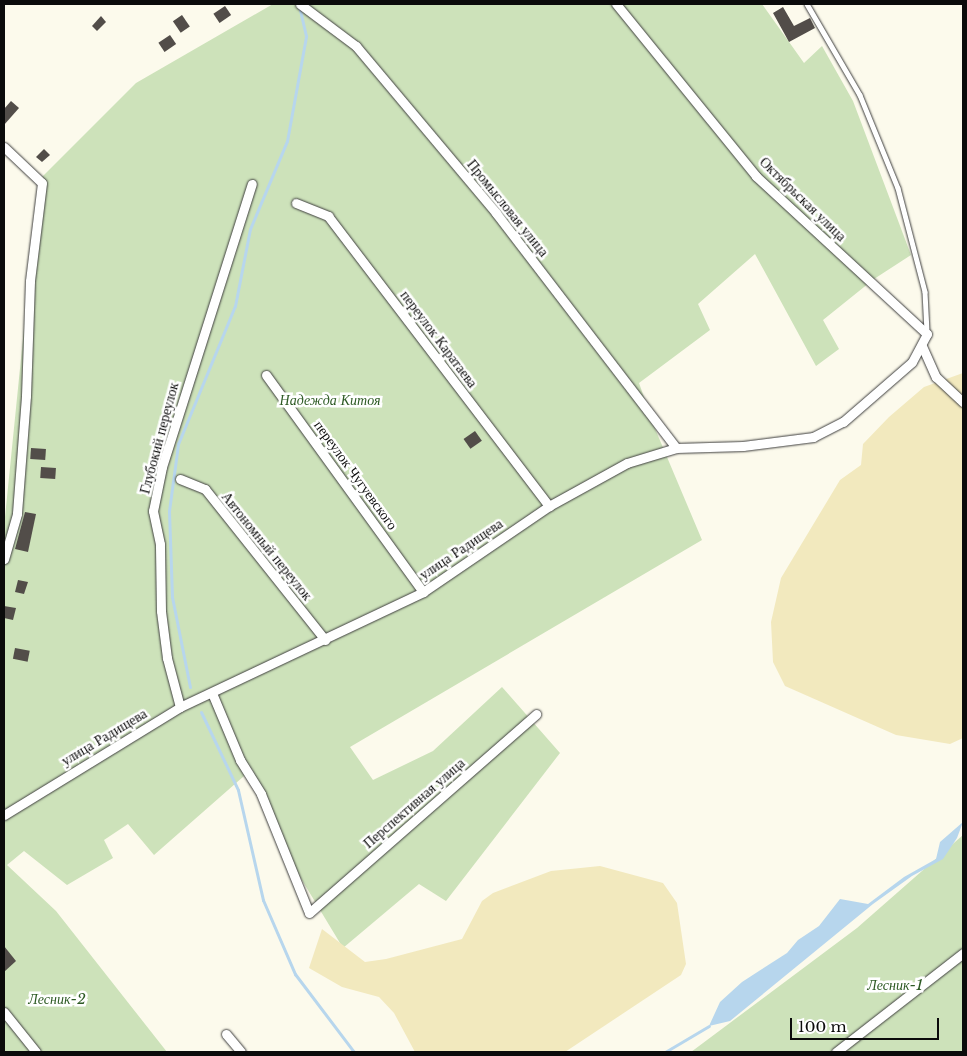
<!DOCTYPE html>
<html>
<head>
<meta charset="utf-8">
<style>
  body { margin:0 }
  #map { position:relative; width:967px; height:1056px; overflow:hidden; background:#fcfaec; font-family:"Libre Baskerville",serif }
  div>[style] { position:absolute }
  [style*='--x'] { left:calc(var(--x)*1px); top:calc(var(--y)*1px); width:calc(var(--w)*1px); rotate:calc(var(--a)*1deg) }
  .green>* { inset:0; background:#cde2ba }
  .sand>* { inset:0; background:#f2e9be }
  .water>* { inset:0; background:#b7d6ed }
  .stream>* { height:3px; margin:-1.5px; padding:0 1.5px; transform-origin:1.5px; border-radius:1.5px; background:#b7d6ed }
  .building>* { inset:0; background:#524d49; transform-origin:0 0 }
  .roads { filter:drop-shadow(0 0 1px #3e3e3e) drop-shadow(0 0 1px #3e3e3e) }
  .lane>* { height:4.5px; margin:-2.25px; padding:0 2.25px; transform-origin:2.25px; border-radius:2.25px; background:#fff }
  .street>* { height:9px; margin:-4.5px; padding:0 4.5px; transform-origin:4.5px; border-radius:4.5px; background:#fff }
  span { translate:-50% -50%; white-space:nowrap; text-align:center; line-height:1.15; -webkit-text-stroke:5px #fff; paint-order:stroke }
  .street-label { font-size:14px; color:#0b0b0b }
  .park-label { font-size:14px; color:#2d5a24; font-style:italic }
  .frame { position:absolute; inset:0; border:5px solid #0b0b0b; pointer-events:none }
  .scale { position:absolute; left:790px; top:1018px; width:149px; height:22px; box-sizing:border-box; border:2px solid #0b0b0b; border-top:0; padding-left:6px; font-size:15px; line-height:18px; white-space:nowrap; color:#0b0b0b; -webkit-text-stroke:4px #fff; paint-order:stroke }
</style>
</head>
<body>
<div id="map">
  <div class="green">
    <div style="clip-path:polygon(273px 4px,762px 4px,804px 63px,822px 46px,853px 101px,911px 255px,874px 279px,823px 320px,839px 349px,816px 366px,755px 254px,698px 304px,710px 330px,639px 383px,656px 431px,702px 540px,350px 747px,373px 780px,433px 751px,502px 687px,560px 753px,446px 901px,419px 884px,343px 948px,288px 857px,252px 769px,154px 855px,128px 824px,104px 840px,113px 858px,67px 885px,24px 851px,7px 865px,56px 911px,167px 1052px,4px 1052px,4px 527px,39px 180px,136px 83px)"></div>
    <div style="clip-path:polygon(963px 835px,963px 1052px,691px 1052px,857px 928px)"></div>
  </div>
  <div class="sand">
    <div style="clip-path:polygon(963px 373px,963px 738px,950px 744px,896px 735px,785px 686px,773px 662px,771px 622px,781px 578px,840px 480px,861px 465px,863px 444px,889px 417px,924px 387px)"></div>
    <div style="clip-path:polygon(600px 866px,663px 883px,677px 903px,686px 964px,681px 975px,565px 1052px,415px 1052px,394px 1013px,379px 997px,342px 987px,309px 968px,322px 929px,365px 962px,386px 959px,462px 939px,482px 901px,493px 893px,551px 871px)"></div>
  </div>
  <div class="water">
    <div style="clip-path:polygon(963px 822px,957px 838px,943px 859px,912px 876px,873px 904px,730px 1021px,709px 1026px,720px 1002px,742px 982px,787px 953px,798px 940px,819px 926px,840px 899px,868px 904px,904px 877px,936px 859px,940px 842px)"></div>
  </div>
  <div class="stream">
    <div style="--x:190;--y:687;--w:92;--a:-101.3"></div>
    <div style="--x:172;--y:597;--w:86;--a:-92"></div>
    <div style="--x:169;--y:511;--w:68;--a:-82.3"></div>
    <div style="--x:178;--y:444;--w:149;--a:-67.6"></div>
    <div style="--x:235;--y:306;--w:78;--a:-79"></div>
    <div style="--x:250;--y:229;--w:95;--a:-67.2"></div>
    <div style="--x:287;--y:141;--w:107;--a:-79.7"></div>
    <div style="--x:306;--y:36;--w:31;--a:-103"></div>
    <div style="--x:201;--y:712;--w:86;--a:64.6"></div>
    <div style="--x:238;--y:790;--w:113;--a:77.2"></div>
    <div style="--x:263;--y:900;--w:81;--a:66.6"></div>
    <div style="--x:295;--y:974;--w:98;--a:52.9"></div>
    <div style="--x:665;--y:1052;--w:51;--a:-30.6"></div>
  </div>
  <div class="building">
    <div style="left:225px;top:6px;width:11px;height:14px;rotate:56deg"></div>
    <div style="clip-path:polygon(783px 7px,794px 26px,810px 18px,815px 28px,789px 42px,773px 13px)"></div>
    <div style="left:182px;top:15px;width:14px;height:11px;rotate:56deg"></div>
    <div style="clip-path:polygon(101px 16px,106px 22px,97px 31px,92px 26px)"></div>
    <div style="left:170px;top:35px;width:11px;height:14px;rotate:56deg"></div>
    <div style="clip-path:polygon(11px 101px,19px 108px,4px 125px,4px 109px)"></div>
    <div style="clip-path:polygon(44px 149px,50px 155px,42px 162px,36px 157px)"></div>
    <div style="left:475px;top:431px;width:12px;height:14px;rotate:55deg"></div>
    <div style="left:31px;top:448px;width:15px;height:11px;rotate:4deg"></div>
    <div style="left:41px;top:467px;width:15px;height:11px;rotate:4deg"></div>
    <div style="clip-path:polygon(25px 512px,36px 514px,28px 552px,15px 549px)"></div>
    <div style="clip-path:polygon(18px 580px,28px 582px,24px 594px,15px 592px)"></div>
    <div style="clip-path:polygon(4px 606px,16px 608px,13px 620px,4px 618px)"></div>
    <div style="left:15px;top:648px;width:15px;height:11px;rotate:11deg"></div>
    <div style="clip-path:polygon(4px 946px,16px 961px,4px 972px)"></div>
  </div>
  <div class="roads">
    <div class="lane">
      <div style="--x:807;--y:4;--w:105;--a:59.8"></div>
      <div style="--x:860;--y:95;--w:100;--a:67.8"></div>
      <div style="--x:898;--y:188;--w:107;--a:75.4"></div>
      <div style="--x:925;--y:292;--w:40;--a:87.1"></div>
    </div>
    <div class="street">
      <div style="--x:300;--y:4;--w:70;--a:36.9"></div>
      <div style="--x:356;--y:46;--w:218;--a:50"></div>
      <div style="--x:496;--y:213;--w:296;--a:52.5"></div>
      <div style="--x:4;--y:147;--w:52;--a:43.5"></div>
      <div style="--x:42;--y:183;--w:99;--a:97"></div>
      <div style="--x:30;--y:281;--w:115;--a:92"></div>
      <div style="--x:26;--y:396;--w:118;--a:94.4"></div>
      <div style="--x:17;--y:514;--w:47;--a:106.1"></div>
      <div style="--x:296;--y:203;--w:35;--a:22"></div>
      <div style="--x:328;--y:216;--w:365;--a:52.7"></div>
      <div style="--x:922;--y:346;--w:34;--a:66"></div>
      <div style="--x:936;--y:377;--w:37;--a:43"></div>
      <div style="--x:266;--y:375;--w:268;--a:54.1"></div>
      <div style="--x:180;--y:479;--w:27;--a:22"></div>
      <div style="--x:205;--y:489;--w:193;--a:51.5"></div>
      <div style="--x:212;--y:693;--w:73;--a:67.3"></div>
      <div style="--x:240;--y:760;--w:40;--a:58"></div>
      <div style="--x:261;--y:794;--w:128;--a:68"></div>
      <div style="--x:309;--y:913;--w:302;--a:-41.2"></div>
      <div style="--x:180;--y:707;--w:51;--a:-104.9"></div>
      <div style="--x:167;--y:658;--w:47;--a:-97.3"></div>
      <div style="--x:161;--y:611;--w:67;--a:-90.9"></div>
      <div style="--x:160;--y:544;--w:34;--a:-102"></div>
      <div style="--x:153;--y:511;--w:45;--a:-78.4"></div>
      <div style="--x:162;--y:467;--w:297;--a:-72.4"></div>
      <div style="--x:4;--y:815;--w:206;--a:-31.5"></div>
      <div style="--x:180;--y:707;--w:269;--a:-25.3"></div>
      <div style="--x:423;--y:592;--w:153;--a:-34.3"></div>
      <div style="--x:549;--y:506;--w:89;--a:-28.9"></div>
      <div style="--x:627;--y:463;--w:51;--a:-17"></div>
      <div style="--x:676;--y:448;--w:67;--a:-1.7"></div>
      <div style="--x:743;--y:446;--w:71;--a:-7.3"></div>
      <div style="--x:813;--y:437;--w:34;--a:-27"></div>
      <div style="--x:843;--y:422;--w:91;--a:-41"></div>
      <div style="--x:912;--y:362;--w:32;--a:-62"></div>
      <div style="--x:927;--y:334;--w:233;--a:-137.3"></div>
      <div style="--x:756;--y:176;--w:222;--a:-129.1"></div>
      <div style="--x:4;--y:1012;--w:51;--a:51.3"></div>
      <div style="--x:226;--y:1034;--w:23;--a:50"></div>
      <div style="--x:836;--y:1052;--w:161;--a:-37.9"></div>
    </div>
  </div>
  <div class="street-label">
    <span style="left:803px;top:199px;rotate:44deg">Октябрьская улица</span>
    <span style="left:508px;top:208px;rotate:51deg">Промысловая улица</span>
    <span style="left:439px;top:339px;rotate:53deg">переулок Каратаева</span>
    <span style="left:159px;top:438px;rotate:-75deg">Глубокий переулок</span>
    <span style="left:356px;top:475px;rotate:54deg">переулок Чугуевского</span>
    <span style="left:267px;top:546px;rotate:51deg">Автономный переулок</span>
    <span style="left:461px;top:549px;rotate:-34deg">улица Радищева</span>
    <span style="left:104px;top:737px;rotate:-31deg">улица Радищева</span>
    <span style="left:414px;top:803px;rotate:-41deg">Перспективная улица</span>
  </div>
  <div class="park-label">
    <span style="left:330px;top:400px">Надежда Китоя</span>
    <span style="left:895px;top:985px">Лесник-1</span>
    <span style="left:57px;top:999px">Лесник-2</span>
  </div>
  <div class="frame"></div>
  <div class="scale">100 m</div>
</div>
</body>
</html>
